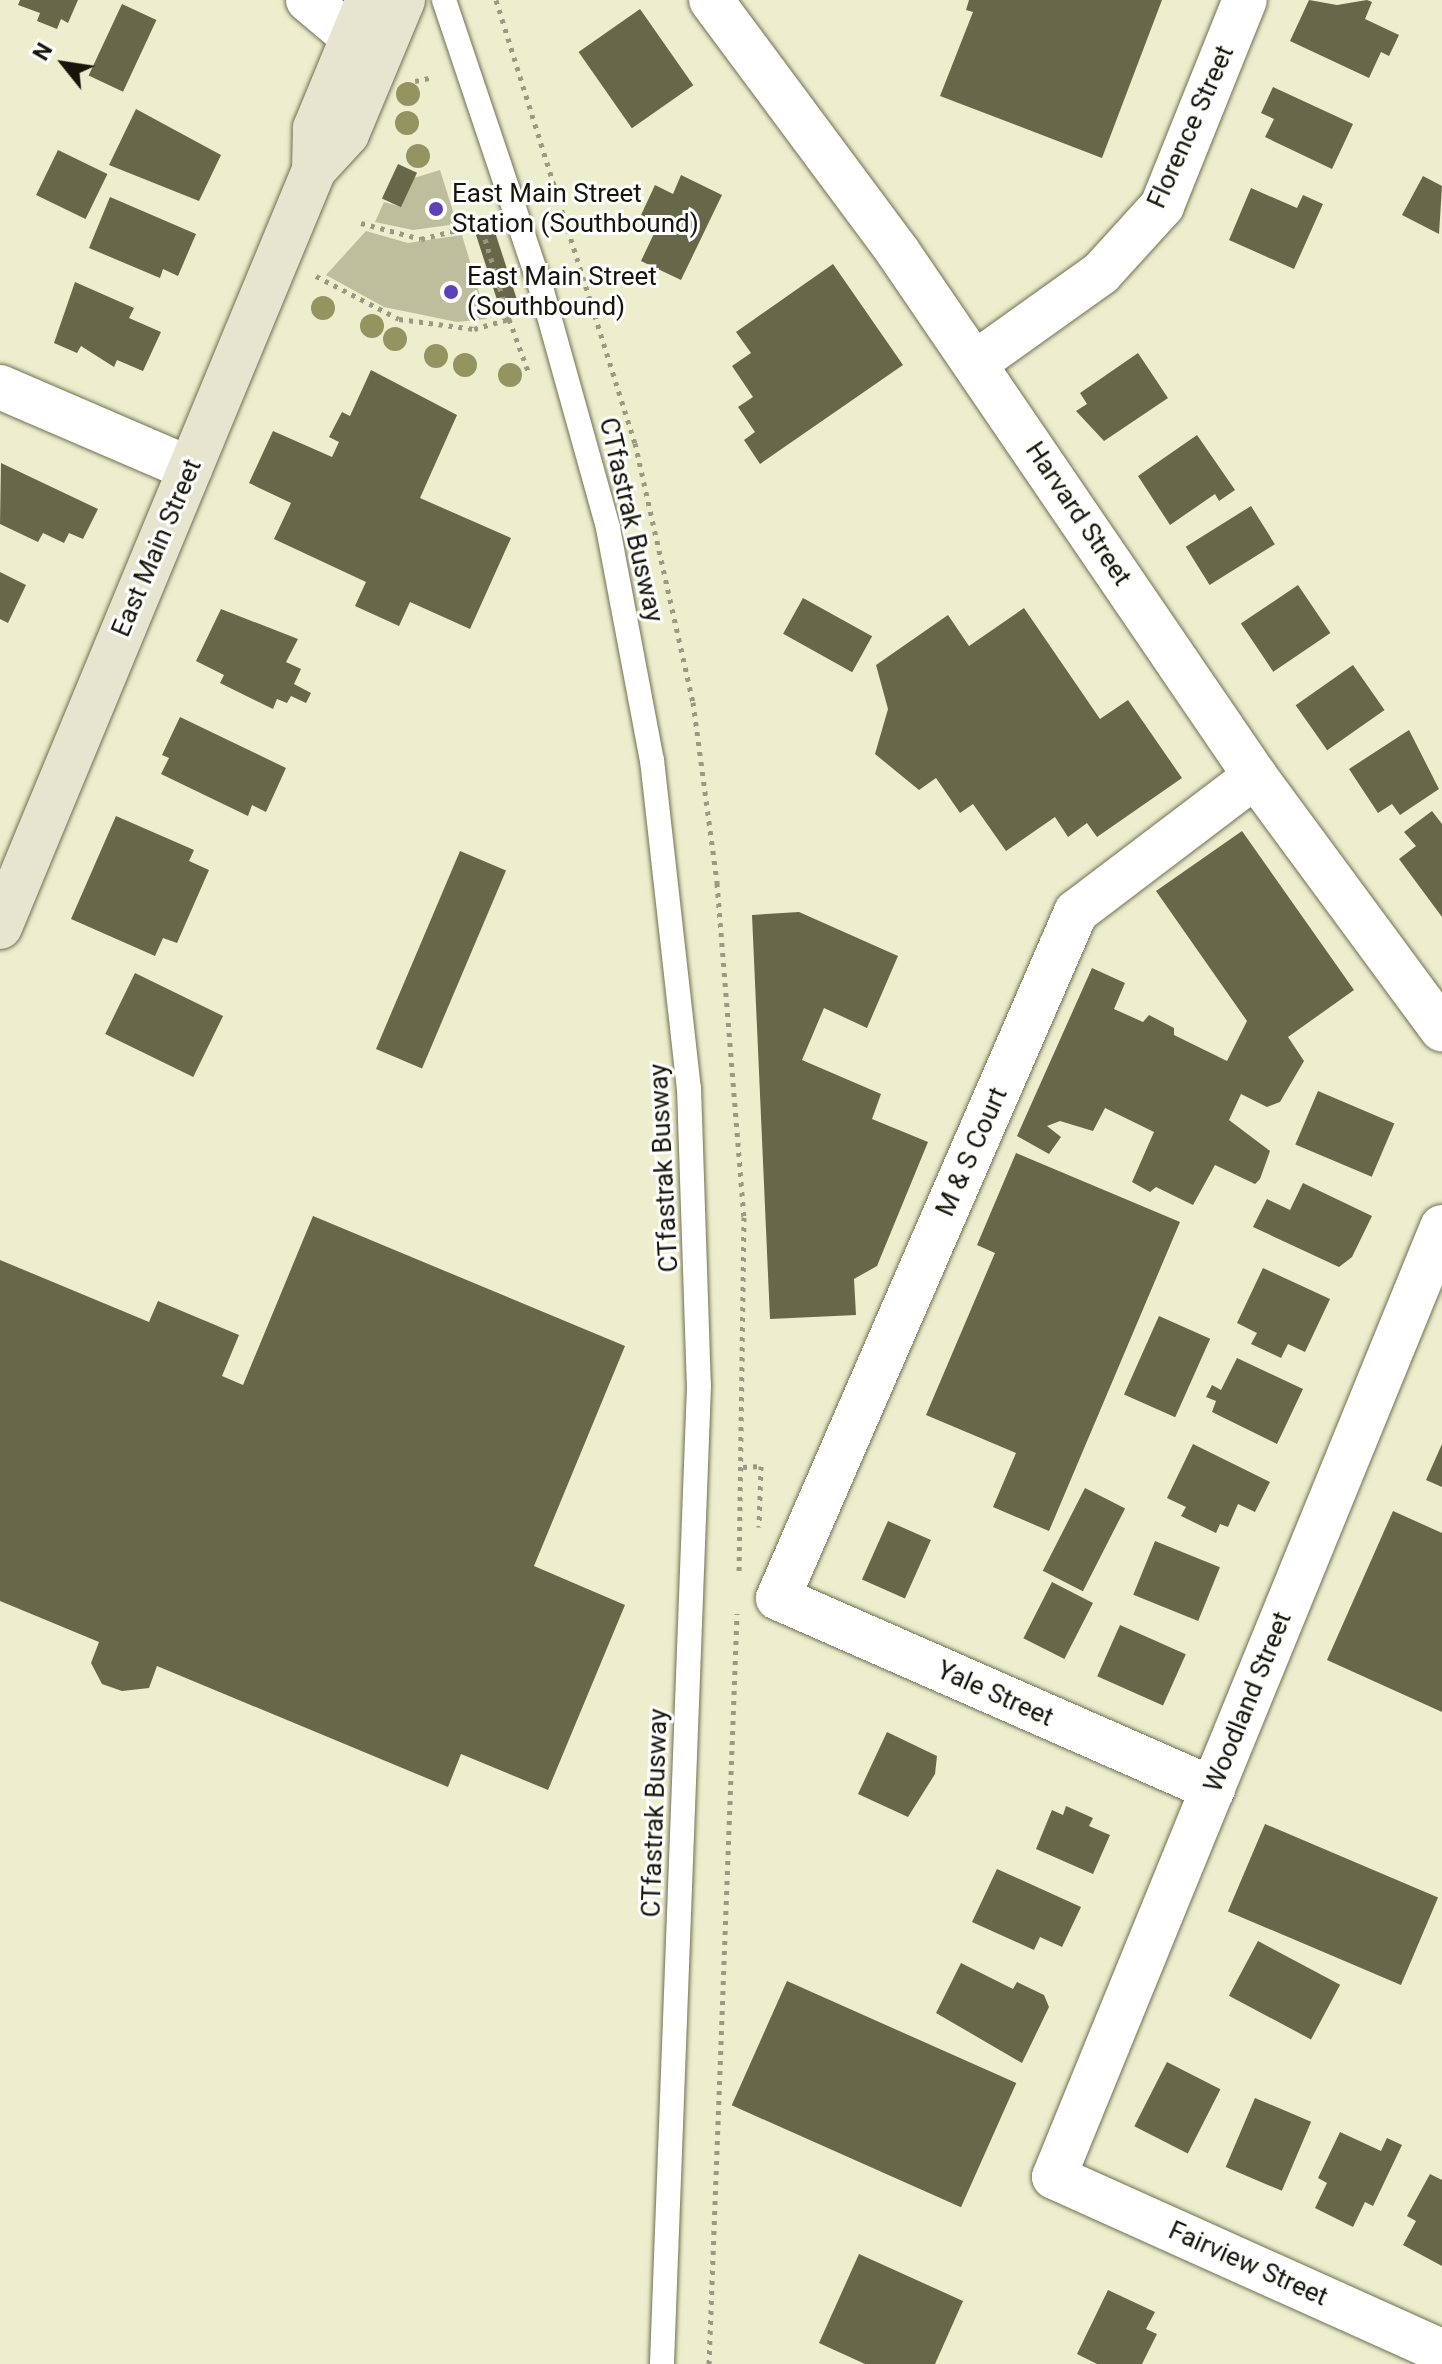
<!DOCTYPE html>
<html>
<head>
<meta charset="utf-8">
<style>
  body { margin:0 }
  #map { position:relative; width:1442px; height:2364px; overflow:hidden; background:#edeecd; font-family:Roboto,sans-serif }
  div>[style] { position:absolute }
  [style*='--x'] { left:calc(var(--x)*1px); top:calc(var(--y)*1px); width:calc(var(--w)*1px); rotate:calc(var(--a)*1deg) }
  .green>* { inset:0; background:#bdbe9c }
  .building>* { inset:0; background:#67674a; transform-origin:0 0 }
  .path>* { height:5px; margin-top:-2.5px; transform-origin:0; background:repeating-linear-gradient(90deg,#999a81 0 4px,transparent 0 10px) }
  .roads { filter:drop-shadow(0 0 2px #6f7052) drop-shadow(0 0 2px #6f7052) }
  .service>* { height:24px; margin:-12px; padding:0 12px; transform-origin:12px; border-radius:12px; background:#fff }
  .minor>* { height:44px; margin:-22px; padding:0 22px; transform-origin:22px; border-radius:22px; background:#fff }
  .secondary>* { height:44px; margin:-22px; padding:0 22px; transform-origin:22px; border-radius:22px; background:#e6e6d0 }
  .trees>* { width:24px; height:24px; margin:-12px; border-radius:50%; background:#949460 }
  .dots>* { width:22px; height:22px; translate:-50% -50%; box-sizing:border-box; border:4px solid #fff; border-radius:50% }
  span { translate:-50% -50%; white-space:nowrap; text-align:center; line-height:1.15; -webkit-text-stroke:6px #fff; paint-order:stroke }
  .street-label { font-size:26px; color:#15150a }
  .poi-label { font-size:26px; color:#15150a }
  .left { translate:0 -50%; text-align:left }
  .north { position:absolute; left:24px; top:24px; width:80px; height:80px; -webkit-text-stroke:6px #fff; paint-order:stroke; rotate:300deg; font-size:22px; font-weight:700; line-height:32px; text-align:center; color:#15150a }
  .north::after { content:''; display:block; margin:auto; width:28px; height:36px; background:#15150a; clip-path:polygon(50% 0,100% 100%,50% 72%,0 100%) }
</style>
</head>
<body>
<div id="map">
  <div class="green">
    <div style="clip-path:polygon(440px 170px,457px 224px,413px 230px,375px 222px,384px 202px,401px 207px,414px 178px)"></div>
    <div style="clip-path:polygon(366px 231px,408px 243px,462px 235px,487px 319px,457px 322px,384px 307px,326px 275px)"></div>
  </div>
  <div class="building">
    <div style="clip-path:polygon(20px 0,78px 0,68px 23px,61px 19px,57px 29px,37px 21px,40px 13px,18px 5px)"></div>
    <div style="clip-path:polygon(969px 0,1162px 0,1102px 158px,940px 96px,973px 12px,966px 10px)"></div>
    <div style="clip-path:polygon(1309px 0,1337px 5px,1367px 0,1372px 2px,1365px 19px,1399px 35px,1389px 56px,1381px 52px,1369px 78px,1290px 41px)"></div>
    <div style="left:122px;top:4px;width:38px;height:79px;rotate:25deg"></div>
    <div style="left:640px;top:9px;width:93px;height:75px;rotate:55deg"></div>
    <div style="clip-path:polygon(1273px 87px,1353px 124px,1332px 169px,1265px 137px,1274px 119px,1261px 113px)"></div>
    <div style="clip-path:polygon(136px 109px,221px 155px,199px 201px,109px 165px)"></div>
    <div style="left:58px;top:150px;width:55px;height:50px;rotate:26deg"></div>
    <div style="left:398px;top:164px;width:21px;height:38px;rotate:25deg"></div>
    <div style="clip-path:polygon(681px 175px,722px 195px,681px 280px,641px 261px,659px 223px,641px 215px,655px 185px,673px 194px)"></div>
    <div style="clip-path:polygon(1423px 176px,1442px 186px,1439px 234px,1402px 215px)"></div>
    <div style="clip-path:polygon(1251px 188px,1297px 208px,1303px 195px,1323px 204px,1294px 269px,1229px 240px)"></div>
    <div style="clip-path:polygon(110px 197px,196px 234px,178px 276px,163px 269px,160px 278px,89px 248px)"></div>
    <div style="left:494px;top:229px;width:82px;height:19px;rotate:72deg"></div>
    <div style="clip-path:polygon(833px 264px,903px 365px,760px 464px,744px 440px,755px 432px,738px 407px,753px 397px,732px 366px,751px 353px,736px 332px)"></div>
    <div style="clip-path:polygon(75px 282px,134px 308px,129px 318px,161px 332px,143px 371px,117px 360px,114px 367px,81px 346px,77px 353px,54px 343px)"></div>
    <div style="clip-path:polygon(1138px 353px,1168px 398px,1104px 441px,1076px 411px,1087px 404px,1080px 393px)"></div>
    <div style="clip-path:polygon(371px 370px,457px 415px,420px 498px,511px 538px,470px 629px,410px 602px,399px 626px,355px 606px,366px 582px,274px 539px,291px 503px,249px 483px,273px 431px,332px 457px,339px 442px,329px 437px,342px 412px,350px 416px)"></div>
    <div style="clip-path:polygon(1197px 435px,1235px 490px,1219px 501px,1215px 494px,1170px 525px,1138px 476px)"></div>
    <div style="clip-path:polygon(1px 463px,98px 509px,83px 539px,69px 533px,64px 543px,43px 533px,38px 542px,0 524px)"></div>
    <div style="left:1251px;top:506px;width:45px;height:77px;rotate:58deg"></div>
    <div style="clip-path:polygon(0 572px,26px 585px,8px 623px,0 619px)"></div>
    <div style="left:1298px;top:585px;width:58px;height:69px;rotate:56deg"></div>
    <div style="left:803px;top:598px;width:79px;height:41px;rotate:29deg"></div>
    <div style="clip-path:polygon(1024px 608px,1100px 719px,1128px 700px,1182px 778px,1097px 837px,1087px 823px,1068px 837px,1055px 817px,1006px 851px,973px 804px,960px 813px,936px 778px,919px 790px,875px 754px,888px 709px,876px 665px,948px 615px,969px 646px)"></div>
    <div style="clip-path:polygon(221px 609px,298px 639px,286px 662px,301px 669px,294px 684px,311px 693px,306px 703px,291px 696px,287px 703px,277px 699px,273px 709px,220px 683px,224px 675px,196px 661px)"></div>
    <div style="left:1353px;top:665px;width:55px;height:70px;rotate:55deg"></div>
    <div style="clip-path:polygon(180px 717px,286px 768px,266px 812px,252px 805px,248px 816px,161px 774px,169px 758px,162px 755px)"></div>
    <div style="clip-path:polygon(1409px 730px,1439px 789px,1400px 815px,1392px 804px,1378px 813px,1349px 769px)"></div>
    <div style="clip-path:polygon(1432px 811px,1442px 824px,1442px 917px,1399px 859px,1416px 846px,1404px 832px)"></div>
    <div style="clip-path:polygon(116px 816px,194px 850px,189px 861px,209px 870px,177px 943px,163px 938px,155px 956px,71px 919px)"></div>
    <div style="clip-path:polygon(1242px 831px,1354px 990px,1288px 1037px,1304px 1061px,1280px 1102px,1267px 1107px,1241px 1094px,1229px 1120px,1270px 1151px,1260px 1179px,1255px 1184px,1215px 1165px,1193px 1205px,1156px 1187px,1150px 1192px,1132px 1182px,1154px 1132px,1105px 1108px,1093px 1131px,1060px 1121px,1047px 1126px,1061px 1137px,1049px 1154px,1017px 1136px,1092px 968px,1125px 983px,1114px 1009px,1143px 1022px,1149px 1015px,1174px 1028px,1174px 1035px,1227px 1061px,1247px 1021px,1156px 891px)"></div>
    <div style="left:460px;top:851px;width:50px;height:215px;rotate:23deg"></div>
    <div style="clip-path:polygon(799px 912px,898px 956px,867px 1028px,824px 1008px,802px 1060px,881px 1094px,872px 1119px,928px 1142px,877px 1266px,854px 1279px,856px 1315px,770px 1319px,752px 915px)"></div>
    <div style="left:135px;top:973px;width:98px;height:68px;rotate:26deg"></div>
    <div style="left:1318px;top:1091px;width:83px;height:58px;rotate:23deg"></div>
    <div style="clip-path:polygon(1016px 1153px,1180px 1222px,1049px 1531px,993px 1507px,1016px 1453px,926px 1415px,995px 1253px,977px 1245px)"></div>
    <div style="clip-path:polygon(1303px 1183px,1372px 1216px,1352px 1257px,1339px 1267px,1253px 1227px,1267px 1199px,1290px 1210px)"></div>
    <div style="clip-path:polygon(313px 1216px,625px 1346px,534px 1566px,625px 1605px,548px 1790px,461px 1754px,448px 1787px,157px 1666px,149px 1688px,122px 1691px,102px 1684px,91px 1663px,99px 1642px,0 1601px,0 1260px,149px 1322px,158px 1301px,239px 1335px,222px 1376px,243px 1385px)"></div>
    <div style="clip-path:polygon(1263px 1268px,1330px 1299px,1305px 1352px,1288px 1344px,1281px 1358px,1251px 1344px,1257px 1333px,1237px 1323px)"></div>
    <div style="left:1159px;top:1316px;width:56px;height:86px;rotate:24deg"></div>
    <div style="clip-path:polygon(1237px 1358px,1303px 1389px,1277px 1444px,1212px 1412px,1216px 1401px,1206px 1397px,1212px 1385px,1221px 1390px)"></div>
    <div style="clip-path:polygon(1193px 1444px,1270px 1482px,1255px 1512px,1238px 1504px,1228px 1527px,1220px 1524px,1216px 1533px,1181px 1516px,1186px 1507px,1167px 1498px)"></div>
    <div style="clip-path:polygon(1442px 1444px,1442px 1487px,1426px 1480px)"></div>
    <div style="left:1085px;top:1488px;width:45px;height:93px;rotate:27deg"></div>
    <div style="clip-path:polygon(1393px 1511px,1442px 1533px,1442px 1712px,1327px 1660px)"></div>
    <div style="left:888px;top:1521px;width:47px;height:64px;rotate:24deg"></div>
    <div style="left:1155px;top:1541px;width:70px;height:58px;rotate:22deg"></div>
    <div style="left:1052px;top:1582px;width:46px;height:63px;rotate:27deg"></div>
    <div style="left:1120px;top:1625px;width:72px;height:56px;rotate:24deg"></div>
    <div style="clip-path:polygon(887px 1732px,937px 1756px,935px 1774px,908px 1817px,858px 1794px)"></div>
    <div style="clip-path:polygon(1066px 1806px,1093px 1818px,1089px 1826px,1110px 1835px,1093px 1874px,1036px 1849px,1052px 1810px,1063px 1815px)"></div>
    <div style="left:1265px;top:1824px;width:188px;height:95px;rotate:23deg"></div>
    <div style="clip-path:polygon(997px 1869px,1081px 1907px,1062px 1947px,1040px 1937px,1034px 1950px,972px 1922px)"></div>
    <div style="left:1258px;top:1941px;width:93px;height:62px;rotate:28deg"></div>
    <div style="clip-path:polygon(961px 1963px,1013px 1989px,1017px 1982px,1044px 1995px,1049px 2007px,1022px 2063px,936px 2013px)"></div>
    <div style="left:787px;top:1981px;width:251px;height:136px;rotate:24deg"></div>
    <div style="left:1167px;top:2062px;width:60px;height:72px;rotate:27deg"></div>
    <div style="left:1255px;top:2098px;width:61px;height:75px;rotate:23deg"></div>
    <div style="clip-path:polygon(1340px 2132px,1381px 2151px,1387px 2138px,1402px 2145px,1373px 2206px,1365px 2202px,1353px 2227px,1315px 2208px,1327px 2183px,1318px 2178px)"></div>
    <div style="clip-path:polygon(1430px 2174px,1442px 2180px,1442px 2266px,1403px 2245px,1416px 2221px,1407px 2216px)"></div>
    <div style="clip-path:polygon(859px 2254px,963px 2301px,935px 2364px,865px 2364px,819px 2343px)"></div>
    <div style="clip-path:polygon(1108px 2290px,1155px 2312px,1146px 2329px,1157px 2334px,1142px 2364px,1097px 2364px,1077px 2354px)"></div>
  </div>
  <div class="path">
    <div style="--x:496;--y:0;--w:464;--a:72.6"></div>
    <div style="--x:635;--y:443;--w:265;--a:77.4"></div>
    <div style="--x:693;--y:702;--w:183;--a:82.4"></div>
    <div style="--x:717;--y:883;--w:335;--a:85.4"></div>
    <div style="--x:744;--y:1217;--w:359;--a:90.8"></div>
    <div style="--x:415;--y:81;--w:19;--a:-12"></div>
    <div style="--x:361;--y:223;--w:62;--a:14.9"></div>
    <div style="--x:421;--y:239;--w:62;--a:-14"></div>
    <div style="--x:485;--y:239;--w:84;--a:73.3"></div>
    <div style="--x:316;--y:276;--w:93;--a:27.4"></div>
    <div style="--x:399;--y:319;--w:76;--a:7.6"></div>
    <div style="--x:474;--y:329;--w:36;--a:-16"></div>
    <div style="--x:509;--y:319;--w:55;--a:69.9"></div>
    <div style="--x:743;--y:1467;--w:18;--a:-3"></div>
    <div style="--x:761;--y:1466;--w:61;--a:91.9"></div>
    <div style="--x:709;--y:2364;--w:751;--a:-87.86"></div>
  </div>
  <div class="roads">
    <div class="service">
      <div style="--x:444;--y:0;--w:307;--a:71.4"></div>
      <div style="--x:542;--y:291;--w:246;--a:74.4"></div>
      <div style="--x:608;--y:528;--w:236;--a:79.3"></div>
      <div style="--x:652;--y:760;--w:330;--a:83.6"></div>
      <div style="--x:689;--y:1088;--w:298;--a:88.1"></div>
      <div style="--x:699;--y:1386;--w:979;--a:92.17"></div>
    </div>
    <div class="minor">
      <div style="--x:308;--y:0;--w:57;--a:40.1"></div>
      <div style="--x:711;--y:0;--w:314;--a:53.4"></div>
      <div style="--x:898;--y:252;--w:634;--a:55.73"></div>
      <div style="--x:1255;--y:776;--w:315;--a:53.6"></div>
      <div style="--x:975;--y:363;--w:155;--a:-35.5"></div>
      <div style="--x:1101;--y:273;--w:91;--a:-47.7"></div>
      <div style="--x:1162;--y:206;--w:222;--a:-68.1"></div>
      <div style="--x:0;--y:387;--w:207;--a:23.3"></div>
      <div style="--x:1442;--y:1227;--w:1026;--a:112.22"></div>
      <div style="--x:1054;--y:2177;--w:425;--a:24.2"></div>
      <div style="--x:1213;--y:1789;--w:475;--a:-156.3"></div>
      <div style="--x:778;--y:1598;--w:748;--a:-66.52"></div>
      <div style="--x:1076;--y:912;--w:225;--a:-37.2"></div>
    </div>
    <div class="secondary">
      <div style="--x:314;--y:170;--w:49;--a:-47.5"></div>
      <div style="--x:347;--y:134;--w:145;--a:-67.3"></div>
      <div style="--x:0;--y:927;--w:820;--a:-67.47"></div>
      <div style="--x:314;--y:170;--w:42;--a:-88.6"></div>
      <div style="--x:315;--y:128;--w:139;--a:-67.5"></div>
    </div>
  </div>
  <div class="trees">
    <div style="left:408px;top:94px"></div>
    <div style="left:407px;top:123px"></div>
    <div style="left:418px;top:156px"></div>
    <div style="left:323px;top:308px"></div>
    <div style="left:372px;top:326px"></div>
    <div style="left:395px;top:339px"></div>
    <div style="left:436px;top:356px"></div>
    <div style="left:465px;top:365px"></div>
    <div style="left:510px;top:375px"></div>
  </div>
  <div class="dots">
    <div style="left:436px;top:209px;background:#5d41b9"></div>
    <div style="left:451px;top:292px;background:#5d41b9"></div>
  </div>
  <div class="street-label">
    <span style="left:1191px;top:127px;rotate:-66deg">Florence Street</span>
    <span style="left:1078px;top:514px;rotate:56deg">Harvard Street</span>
    <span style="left:631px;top:520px;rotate:77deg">CTfastrak Busway</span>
    <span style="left:157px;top:548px;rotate:-67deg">East Main Street</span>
    <span style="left:972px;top:1152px;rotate:-66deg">M &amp; S Court</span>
    <span style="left:664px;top:1168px;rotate:-93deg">CTfastrak Busway</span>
    <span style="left:995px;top:1694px;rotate:24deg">Yale Street</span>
    <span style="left:1248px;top:1702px;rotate:-68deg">Woodland Street</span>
    <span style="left:655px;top:1813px;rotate:-88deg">CTfastrak Busway</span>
    <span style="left:1248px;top:2264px;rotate:24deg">Fairview Street</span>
  </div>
  <div class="poi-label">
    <span class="left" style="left:452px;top:209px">East Main Street<br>Station (Southbound)</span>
    <span class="left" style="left:467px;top:292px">East Main Street<br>(Southbound)</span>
  </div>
  <div class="north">N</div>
</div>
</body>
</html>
